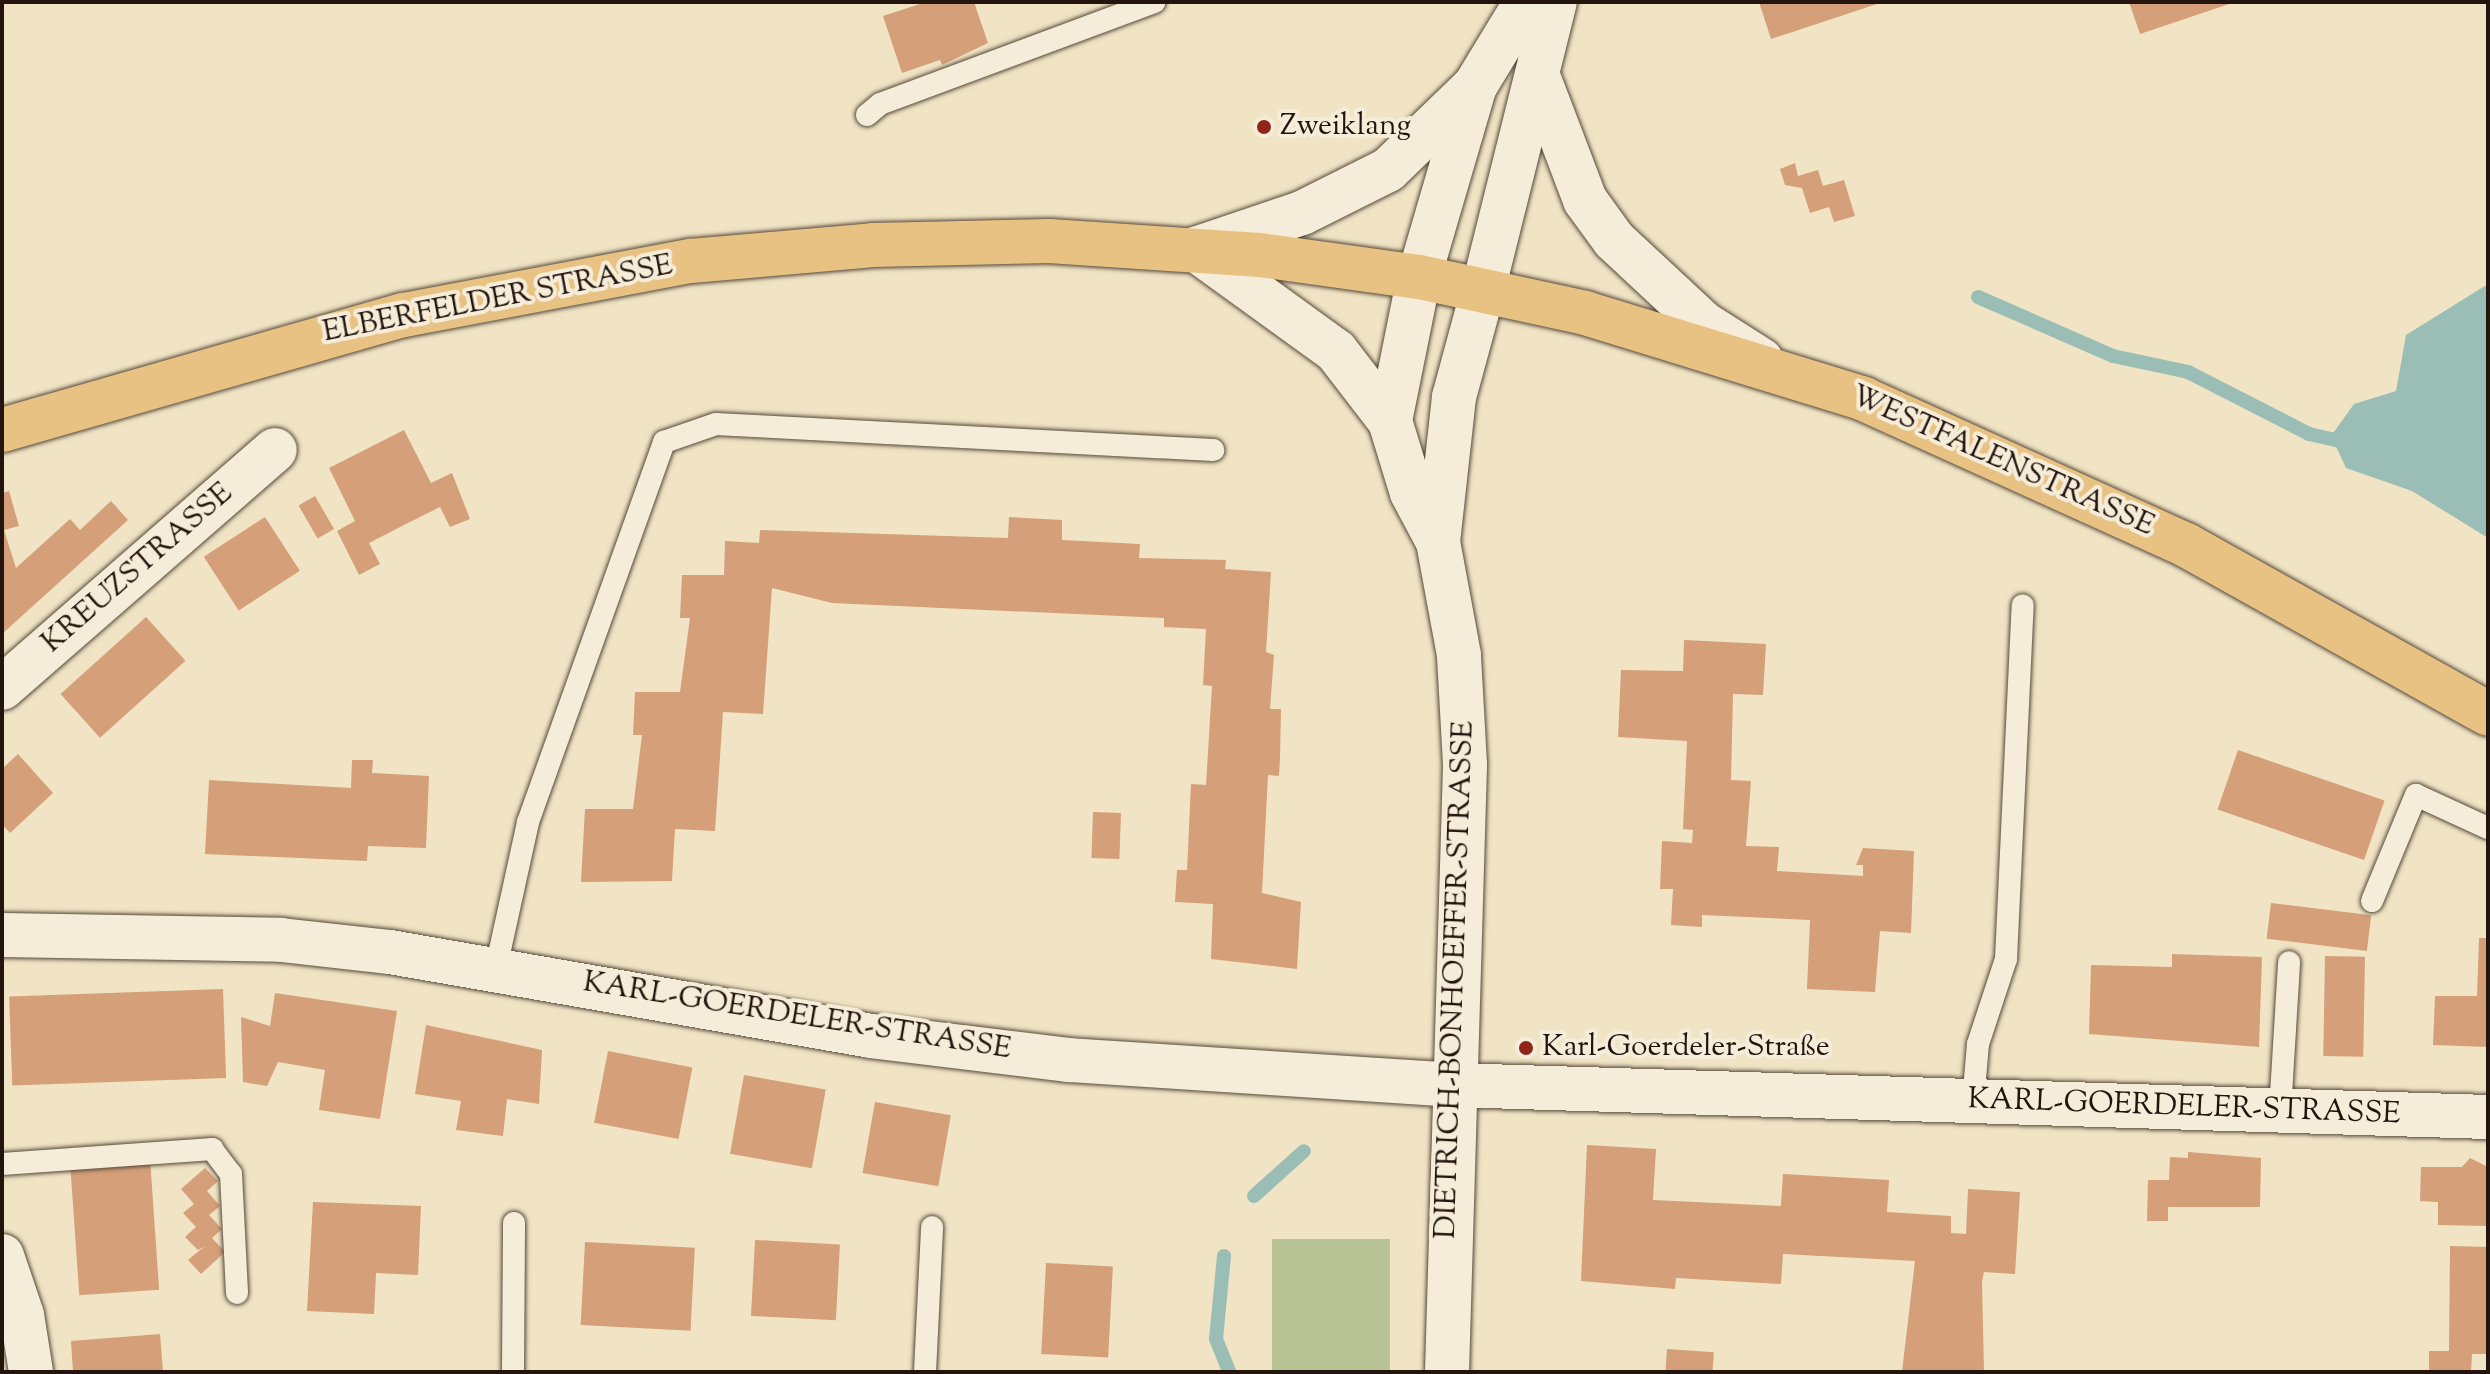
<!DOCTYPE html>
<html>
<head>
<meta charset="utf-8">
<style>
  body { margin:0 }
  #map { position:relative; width:2490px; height:1374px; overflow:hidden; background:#f0e4c4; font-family:"Sorts Mill Goudy",serif }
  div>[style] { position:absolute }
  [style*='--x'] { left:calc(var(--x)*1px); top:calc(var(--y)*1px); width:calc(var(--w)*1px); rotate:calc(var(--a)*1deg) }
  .green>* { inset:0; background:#b8c495; transform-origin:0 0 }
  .water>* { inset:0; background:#9abeb6 }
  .stream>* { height:14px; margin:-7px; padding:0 7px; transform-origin:7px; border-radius:7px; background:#9abeb6 }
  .building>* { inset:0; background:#d49f79; transform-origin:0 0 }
  .roads { filter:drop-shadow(0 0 2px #56483b) drop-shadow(0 0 2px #56483b) }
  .lane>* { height:22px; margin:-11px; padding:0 11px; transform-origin:11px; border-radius:11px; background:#f5edd9 }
  .street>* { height:44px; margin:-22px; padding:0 22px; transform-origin:22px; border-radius:22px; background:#f5edd9 }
  .secondary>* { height:44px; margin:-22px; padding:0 22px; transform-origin:22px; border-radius:22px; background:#f5edd9 }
  .primary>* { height:44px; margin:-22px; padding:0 22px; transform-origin:22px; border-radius:22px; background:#e8c282 }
  .dots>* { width:22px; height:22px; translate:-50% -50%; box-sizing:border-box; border:4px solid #f5edd9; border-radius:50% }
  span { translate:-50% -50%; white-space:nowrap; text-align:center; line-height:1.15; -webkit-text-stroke:8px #f5edd9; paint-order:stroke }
  .poi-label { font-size:30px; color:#23140d }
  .left { translate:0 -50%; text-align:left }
  .street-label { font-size:30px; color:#23140d }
  .frame { position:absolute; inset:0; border:4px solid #23140d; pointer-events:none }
</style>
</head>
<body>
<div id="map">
  <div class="green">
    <div style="left:1272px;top:1239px;width:118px;height:133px"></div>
  </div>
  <div class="water">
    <div style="clip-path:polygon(2488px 284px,2488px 538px,2412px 491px,2346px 468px,2331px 436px,2354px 404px,2396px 391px,2406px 335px)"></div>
  </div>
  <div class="stream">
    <div style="--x:1978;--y:297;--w:147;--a:23.6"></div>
    <div style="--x:2113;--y:356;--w:77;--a:12"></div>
    <div style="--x:2188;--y:372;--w:136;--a:27.1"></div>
    <div style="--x:2309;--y:434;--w:41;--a:12.7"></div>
    <div style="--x:1254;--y:1196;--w:67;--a:-42"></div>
    <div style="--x:1224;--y:1256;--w:83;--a:95.5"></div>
    <div style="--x:1216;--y:1339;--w:35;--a:68"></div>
  </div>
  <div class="building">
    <div style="clip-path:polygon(926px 2px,974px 2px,988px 43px,942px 65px,940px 60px,902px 73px,883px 16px)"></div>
    <div style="clip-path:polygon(1759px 2px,1880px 2px,1880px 3px,1771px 39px)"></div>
    <div style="clip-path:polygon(2129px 2px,2231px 2px,2232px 3px,2140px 34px)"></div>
    <div style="clip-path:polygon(1795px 163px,1798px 176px,1818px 170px,1823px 186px,1844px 180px,1855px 216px,1834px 222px,1829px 207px,1810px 213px,1802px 188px,1785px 185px,1780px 169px)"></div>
    <div style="clip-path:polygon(404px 430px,431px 483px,452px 473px,470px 519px,450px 527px,440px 507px,404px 525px,369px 543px,380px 564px,359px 575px,337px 531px,355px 521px,329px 468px)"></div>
    <div style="clip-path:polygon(9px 491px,19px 526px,4px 530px,16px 568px,70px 519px,80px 530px,111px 501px,128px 520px,2px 634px,2px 493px)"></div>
    <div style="left:315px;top:496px;width:38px;height:19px;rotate:60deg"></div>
    <div style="left:265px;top:517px;width:64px;height:73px;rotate:57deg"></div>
    <div style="clip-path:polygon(1009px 517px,1062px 520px,1062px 540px,1140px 544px,1139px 558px,1226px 560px,1225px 569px,1271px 572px,1266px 652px,1274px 655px,1270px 709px,1281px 709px,1280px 758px,1279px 776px,1268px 775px,1262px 893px,1301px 902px,1297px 969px,1211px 959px,1213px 904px,1175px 902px,1177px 870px,1187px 870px,1191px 784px,1206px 785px,1212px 686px,1203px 685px,1206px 629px,1164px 627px,1164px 618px,832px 603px,772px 588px,763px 714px,723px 712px,715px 831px,675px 829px,672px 881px,581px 882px,585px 809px,633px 809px,642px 735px,633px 735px,635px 692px,680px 692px,690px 618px,680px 618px,682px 575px,724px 575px,725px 541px,759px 543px,760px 530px,1008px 538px)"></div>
    <div style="left:146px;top:617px;width:59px;height:115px;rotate:48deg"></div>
    <div style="clip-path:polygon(1684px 640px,1766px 644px,1763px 695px,1733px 694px,1731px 780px,1751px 781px,1746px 846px,1779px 847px,1777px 871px,1863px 876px,1863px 865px,1856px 865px,1863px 848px,1914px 851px,1911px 933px,1880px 931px,1875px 992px,1807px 989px,1810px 920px,1702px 915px,1702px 927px,1671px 925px,1673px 889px,1660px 889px,1662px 841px,1692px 843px,1693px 830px,1683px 829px,1687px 741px,1618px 737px,1621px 670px,1683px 671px)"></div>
    <div style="left:2238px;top:750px;width:155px;height:63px;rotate:19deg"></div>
    <div style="clip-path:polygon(18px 754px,53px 793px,10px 833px,2px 824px,2px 769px)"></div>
    <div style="clip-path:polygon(352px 760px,373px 760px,372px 773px,429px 776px,426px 848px,368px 846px,367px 861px,205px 854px,209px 780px,351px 788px)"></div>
    <div style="left:1093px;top:812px;width:28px;height:46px;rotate:2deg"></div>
    <div style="left:2271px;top:903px;width:101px;height:36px;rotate:7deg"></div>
    <div style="clip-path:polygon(2479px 938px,2488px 938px,2488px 1047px,2433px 1045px,2435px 996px,2477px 996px)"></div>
    <div style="clip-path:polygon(2172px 954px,2262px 957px,2259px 1047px,2089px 1034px,2091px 965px,2172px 967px)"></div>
    <div style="left:2325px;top:956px;width:40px;height:100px;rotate:1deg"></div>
    <div style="left:223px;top:989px;width:89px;height:214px;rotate:88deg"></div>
    <div style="clip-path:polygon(275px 993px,397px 1011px,380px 1119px,319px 1110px,325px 1070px,278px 1062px,267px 1086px,243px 1082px,241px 1017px,270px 1026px)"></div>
    <div style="clip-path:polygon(426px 1025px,542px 1050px,539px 1104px,507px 1099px,503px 1136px,456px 1130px,461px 1101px,415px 1094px)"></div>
    <div style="left:608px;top:1051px;width:86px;height:73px;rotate:11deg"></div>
    <div style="left:744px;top:1075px;width:83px;height:80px;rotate:10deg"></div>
    <div style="left:875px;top:1102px;width:77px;height:72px;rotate:10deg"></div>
    <div style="clip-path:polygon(1587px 1145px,1656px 1149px,1653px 1200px,1781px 1206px,1783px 1174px,1889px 1180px,1887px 1212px,1951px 1216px,1951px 1233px,1966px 1234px,1968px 1189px,2020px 1192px,2015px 1274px,1984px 1272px,1982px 1281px,1984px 1372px,1902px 1372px,1915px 1261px,1783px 1254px,1781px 1284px,1676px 1278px,1675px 1289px,1581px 1281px)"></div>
    <div style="clip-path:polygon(2188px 1152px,2261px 1158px,2260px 1207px,2168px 1207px,2168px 1221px,2147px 1221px,2148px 1180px,2169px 1180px,2170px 1157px,2188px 1158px)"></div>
    <div style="clip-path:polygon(2470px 1158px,2488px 1167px,2488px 1226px,2438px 1225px,2438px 1202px,2420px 1201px,2421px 1167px,2462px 1167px)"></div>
    <div style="left:150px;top:1159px;width:131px;height:80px;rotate:86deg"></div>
    <div style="clip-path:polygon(205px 1168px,218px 1181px,207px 1191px,220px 1206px,209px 1215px,222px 1229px,212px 1238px,225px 1252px,201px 1274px,188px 1260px,205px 1246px,198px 1250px,185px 1237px,196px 1227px,183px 1213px,194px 1204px,181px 1189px)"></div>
    <div style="clip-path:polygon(313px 1202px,421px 1206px,418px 1275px,376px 1273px,374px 1314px,307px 1311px)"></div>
    <div style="left:755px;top:1240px;width:85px;height:76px;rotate:3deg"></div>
    <div style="left:585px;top:1242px;width:110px;height:83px;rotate:3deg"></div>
    <div style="clip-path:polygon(2450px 1246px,2488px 1247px,2488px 1354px,2472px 1354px,2471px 1372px,2429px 1372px,2429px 1351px,2449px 1351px)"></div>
    <div style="left:1046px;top:1263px;width:67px;height:91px;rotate:3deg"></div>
    <div style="clip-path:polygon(160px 1334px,163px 1372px,73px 1372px,71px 1341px)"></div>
    <div style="left:1667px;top:1349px;width:47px;height:23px;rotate:4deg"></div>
  </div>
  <div class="roads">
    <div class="lane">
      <div style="--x:867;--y:115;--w:17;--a:-40"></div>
      <div style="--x:880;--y:104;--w:293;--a:-20.4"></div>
      <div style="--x:2372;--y:901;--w:115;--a:-67.5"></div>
      <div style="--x:2416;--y:795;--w:79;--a:24.6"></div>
      <div style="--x:496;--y:968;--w:149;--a:-77.6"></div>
      <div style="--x:528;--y:822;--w:404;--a:-70.3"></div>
      <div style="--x:664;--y:442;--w:55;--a:-19.1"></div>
      <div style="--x:716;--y:424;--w:498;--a:3"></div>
      <div style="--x:1973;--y:1102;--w:58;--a:-85.1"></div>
      <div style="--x:1978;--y:1044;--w:89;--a:-71.8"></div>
      <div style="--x:2006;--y:959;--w:354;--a:-87.3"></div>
      <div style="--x:2280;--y:1111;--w:149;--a:-86.5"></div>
      <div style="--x:2;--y:1164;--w:211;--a:-4.1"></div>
      <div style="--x:212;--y:1149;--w:31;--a:53"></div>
      <div style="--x:231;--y:1174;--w:119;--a:87.1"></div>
      <div style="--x:513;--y:1372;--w:149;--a:-89.6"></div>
      <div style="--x:925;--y:1372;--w:145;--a:-87.2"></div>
    </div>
    <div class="street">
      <div style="--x:1195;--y:249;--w:174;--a:35.9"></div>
      <div style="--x:1336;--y:351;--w:88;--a:52.4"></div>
      <div style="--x:1419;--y:277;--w:147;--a:101.4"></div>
      <div style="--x:1390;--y:421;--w:75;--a:73"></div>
      <div style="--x:1412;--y:493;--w:53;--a:62"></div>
      <div style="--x:2;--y:688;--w:362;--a:-41.1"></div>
      <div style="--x:2;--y:935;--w:279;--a:1"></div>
      <div style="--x:281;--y:940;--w:110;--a:6.3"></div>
      <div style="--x:390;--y:952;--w:488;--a:9.9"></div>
      <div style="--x:871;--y:1036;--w:199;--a:6.9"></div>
      <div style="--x:1069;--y:1060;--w:385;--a:3.7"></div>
      <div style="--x:1453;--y:1085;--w:1035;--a:1.77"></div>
      <div style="--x:2;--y:1256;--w:62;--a:71.3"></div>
      <div style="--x:22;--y:1315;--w:58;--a:81"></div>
      <div style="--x:1447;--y:1372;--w:608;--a:-88.3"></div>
      <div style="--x:1465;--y:764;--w:109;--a:-93.2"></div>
      <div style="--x:1459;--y:655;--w:115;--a:-100.5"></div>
      <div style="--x:1438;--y:542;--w:146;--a:-83.7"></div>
      <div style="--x:1454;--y:397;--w:111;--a:-74.8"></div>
    </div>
    <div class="secondary">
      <div style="--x:1538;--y:76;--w:133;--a:69.2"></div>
      <div style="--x:1585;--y:200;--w:49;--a:54.1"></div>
      <div style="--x:1614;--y:240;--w:122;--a:43"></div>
      <div style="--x:1703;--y:323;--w:69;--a:32.5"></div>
      <div style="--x:1195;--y:249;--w:113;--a:-18.6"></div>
      <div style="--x:1302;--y:213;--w:96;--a:-26.6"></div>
      <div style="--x:1388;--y:170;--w:121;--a:-44"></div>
      <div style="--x:1419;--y:277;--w:199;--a:-73.7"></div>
      <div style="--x:1475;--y:86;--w:98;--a:-58.7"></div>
      <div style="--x:1483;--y:290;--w:297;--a:-76"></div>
    </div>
    <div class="primary">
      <div style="--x:2;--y:430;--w:418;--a:-16"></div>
      <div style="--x:404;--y:315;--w:292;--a:-10.7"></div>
      <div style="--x:691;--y:261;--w:183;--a:-5"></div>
      <div style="--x:873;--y:245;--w:176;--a:-1.3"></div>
      <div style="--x:1049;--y:241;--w:211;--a:3.8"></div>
      <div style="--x:1260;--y:255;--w:161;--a:7.9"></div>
      <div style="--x:1419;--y:277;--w:170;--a:12.2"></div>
      <div style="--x:1585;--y:313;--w:292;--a:17.1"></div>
      <div style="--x:1864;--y:399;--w:354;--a:24.4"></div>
      <div style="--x:2186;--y:545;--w:346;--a:29.2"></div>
    </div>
  </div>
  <div class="dots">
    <div style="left:1264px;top:127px;background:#8f2418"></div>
    <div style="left:1526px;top:1048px;background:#8f2418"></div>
  </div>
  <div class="poi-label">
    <span class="left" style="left:1280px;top:127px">Zweiklang</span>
    <span class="left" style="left:1542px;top:1048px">Karl-Goerdeler-Straße</span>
  </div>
  <div class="street-label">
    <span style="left:498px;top:300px;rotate:-11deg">ELBERFELDER STRASSE</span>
    <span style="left:2002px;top:462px;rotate:24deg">WESTFALENSTRASSE</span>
    <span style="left:138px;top:569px;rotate:-41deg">KREUZSTRASSE</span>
    <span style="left:1456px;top:980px;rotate:-88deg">DIETRICH-BONHOEFFER-STRASSE</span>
    <span style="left:797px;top:1017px;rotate:9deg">KARL-GOERDELER-STRASSE</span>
    <span style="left:2184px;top:1108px;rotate:2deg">KARL-GOERDELER-STRASSE</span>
  </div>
  <div class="frame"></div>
</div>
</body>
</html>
